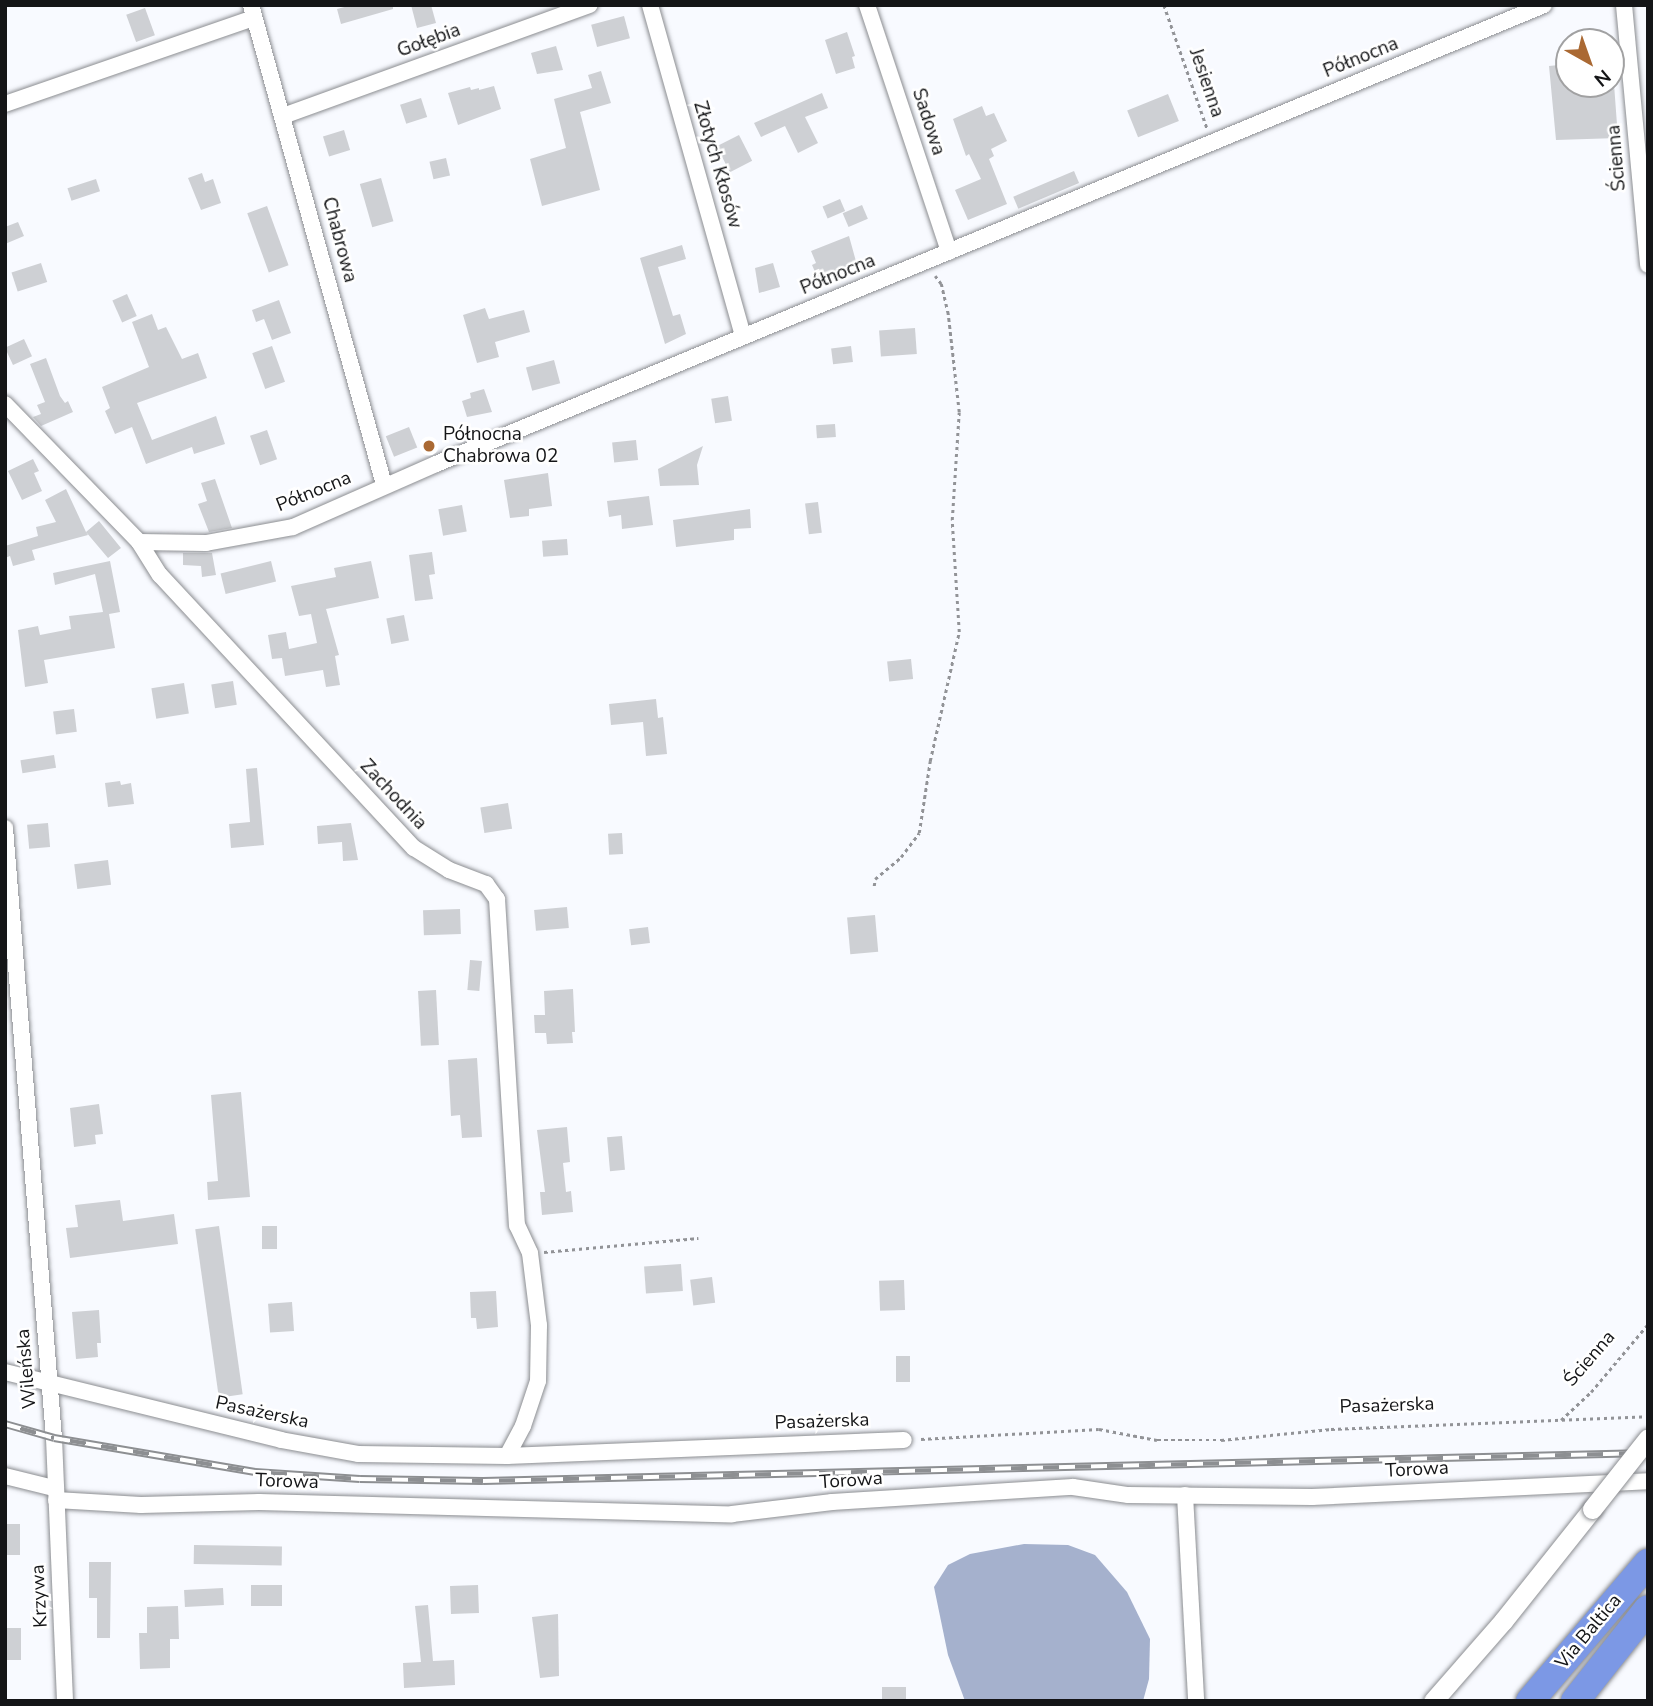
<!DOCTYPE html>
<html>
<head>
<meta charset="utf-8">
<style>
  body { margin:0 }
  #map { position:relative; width:1653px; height:1706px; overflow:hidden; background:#f8faff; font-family:"Nunito Sans",sans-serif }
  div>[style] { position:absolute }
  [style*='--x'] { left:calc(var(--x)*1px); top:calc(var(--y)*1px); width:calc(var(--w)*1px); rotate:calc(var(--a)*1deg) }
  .water>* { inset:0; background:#a5b1cd }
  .building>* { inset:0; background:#ced0d4; transform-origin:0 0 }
  .path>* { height:2.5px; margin-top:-1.25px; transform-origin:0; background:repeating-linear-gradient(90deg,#929397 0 3.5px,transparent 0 7px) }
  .roads { filter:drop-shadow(0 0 2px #8b8d91) drop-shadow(0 0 2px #8b8d91) }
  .minor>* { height:16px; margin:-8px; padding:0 8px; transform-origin:8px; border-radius:8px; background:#fff }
  .tertiary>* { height:19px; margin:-9.5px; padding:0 9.5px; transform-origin:9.5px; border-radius:9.5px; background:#fff }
  .motorway>* { height:28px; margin:-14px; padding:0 14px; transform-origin:14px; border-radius:14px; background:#7c98e5 }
  .rail>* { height:8px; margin-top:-4px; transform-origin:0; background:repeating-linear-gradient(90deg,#fff 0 16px,#8d8f92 0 32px); box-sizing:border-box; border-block:2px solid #8d8f92 }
  .bridges { filter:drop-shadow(0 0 2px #8b8d91) drop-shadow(0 0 2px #8b8d91) }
  .tertiary-bridge>* { height:19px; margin:-9.5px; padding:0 9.5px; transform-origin:9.5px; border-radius:9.5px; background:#fff }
  .dots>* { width:19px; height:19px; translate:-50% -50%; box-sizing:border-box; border:4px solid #fff; border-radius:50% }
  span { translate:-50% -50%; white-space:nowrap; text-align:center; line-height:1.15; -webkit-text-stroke:5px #fff; paint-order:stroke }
  .street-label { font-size:19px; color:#141517 }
  .poi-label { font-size:19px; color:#141517 }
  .left { translate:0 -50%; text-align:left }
  .frame { position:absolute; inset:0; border:7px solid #141517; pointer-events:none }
  .north { position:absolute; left:1555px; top:28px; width:70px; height:70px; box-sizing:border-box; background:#fff; border:2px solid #a1a1a2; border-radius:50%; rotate:140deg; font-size:19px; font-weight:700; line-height:28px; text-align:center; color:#141517 }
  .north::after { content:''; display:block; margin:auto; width:24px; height:32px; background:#aa6933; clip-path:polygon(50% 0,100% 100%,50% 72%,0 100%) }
</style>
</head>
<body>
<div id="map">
  <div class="water">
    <div style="clip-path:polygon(1024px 1544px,1068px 1545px,1095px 1555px,1127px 1592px,1150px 1639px,1149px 1679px,1143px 1701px,965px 1701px,948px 1655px,934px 1587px,948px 1565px,970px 1554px)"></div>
  </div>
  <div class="building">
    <div style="clip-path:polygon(352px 5px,393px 5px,393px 9px,341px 24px,337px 9px)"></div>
    <div style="clip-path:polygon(411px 5px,431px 5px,436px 23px,417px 28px)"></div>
    <div style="left:145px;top:8px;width:29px;height:20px;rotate:70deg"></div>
    <div style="left:624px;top:16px;width:23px;height:34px;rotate:75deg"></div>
    <div style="clip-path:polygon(847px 32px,855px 56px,852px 57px,855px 68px,836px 74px,825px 40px)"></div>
    <div style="clip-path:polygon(556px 46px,563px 70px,537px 74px,531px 53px)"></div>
    <div style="clip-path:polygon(1569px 64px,1569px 84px,1614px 84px,1618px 138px,1556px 140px,1549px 66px)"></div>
    <div style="clip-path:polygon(601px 71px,611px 103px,580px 112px,600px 190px,542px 206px,530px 159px,566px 148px,554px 99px,592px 88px,588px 75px)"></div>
    <div style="clip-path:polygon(494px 86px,501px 109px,458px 125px,448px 93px,470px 87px,471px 90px,479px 88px,479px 90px)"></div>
    <div style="clip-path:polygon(822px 93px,828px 108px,805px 117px,818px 143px,798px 153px,785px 126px,761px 137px,754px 123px)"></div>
    <div style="left:1168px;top:94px;width:29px;height:44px;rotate:68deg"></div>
    <div style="left:421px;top:98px;width:20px;height:22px;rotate:72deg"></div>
    <div style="clip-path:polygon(982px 106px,986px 116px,994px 113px,1007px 141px,991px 149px,994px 156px,989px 159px,1007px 204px,968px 220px,955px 190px,981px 179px,969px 154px,966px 156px,953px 119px)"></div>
    <div style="left:344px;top:130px;width:21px;height:22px;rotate:73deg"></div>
    <div style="left:739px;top:135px;width:29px;height:25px;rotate:63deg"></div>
    <div style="left:446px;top:158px;width:18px;height:17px;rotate:77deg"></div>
    <div style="left:1074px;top:171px;width:13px;height:66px;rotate:67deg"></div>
    <div style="clip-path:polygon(202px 173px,205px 182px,213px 179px,221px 203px,201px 210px,188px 178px)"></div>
    <div style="left:381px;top:178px;width:45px;height:22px;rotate:74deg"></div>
    <div style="left:96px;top:179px;width:13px;height:30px;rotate:72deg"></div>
    <div style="left:840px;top:199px;width:13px;height:19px;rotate:67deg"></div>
    <div style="left:862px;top:205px;width:15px;height:21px;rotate:67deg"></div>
    <div style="left:267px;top:206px;width:63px;height:21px;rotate:70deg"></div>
    <div style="clip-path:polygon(18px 222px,24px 236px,5px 244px,5px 227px)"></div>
    <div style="clip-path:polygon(849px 236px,857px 265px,819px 281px,812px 265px,816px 263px,811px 251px)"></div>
    <div style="clip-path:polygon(682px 245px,686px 259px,658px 267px,673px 316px,680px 314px,686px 334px,665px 344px,640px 258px)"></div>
    <div style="left:41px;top:263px;width:20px;height:31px;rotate:72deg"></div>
    <div style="clip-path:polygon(773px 263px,780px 287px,759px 293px,755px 268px)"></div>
    <div style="left:127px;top:294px;width:24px;height:16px;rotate:66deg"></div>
    <div style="clip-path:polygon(279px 300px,291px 333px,272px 340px,264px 319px,256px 322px,252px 310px)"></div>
    <div style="clip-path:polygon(485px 308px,489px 319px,524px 310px,530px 332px,495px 342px,499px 357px,477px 363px,463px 315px)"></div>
    <div style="clip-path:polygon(152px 314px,158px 330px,166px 327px,182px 359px,198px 353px,207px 378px,137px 403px,152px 440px,216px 416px,225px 444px,194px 454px,192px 447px,146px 464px,132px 427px,115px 434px,105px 411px,110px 408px,102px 387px,149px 367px,132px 322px)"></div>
    <div style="left:915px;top:328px;width:26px;height:36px;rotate:86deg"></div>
    <div style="left:24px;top:339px;width:19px;height:21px;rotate:65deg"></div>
    <div style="left:272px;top:346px;width:38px;height:21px;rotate:70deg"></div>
    <div style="left:851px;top:346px;width:16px;height:20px;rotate:83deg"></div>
    <div style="clip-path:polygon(46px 358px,60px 396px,65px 403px,68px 401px,73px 412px,41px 426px,33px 417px,41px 414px,37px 405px,45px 402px,30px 364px)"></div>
    <div style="left:554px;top:360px;width:24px;height:29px;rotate:75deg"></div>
    <div style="clip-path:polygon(484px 389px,492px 412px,467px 417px,462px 401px,471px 398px,470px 393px)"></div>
    <div style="left:728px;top:396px;width:25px;height:17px;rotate:81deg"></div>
    <div style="left:835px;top:424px;width:13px;height:19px;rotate:86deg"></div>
    <div style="left:409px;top:427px;width:22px;height:25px;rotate:68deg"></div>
    <div style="left:267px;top:430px;width:31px;height:18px;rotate:71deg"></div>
    <div style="left:636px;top:440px;width:20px;height:24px;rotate:84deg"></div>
    <div style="clip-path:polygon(703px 446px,697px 465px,699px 485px,660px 486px,658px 469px)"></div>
    <div style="clip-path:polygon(33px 459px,39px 471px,34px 473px,42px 491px,22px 500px,8px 471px)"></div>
    <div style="clip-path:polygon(548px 473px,552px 506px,529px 509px,529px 516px,510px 518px,504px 480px)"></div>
    <div style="clip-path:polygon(215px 479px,232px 528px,209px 532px,198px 504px,207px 501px,201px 483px)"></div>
    <div style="clip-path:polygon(66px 489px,86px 532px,99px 521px,121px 548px,108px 558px,86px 532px,88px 535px,32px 550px,35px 560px,13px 566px,10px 556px,5px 558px,5px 546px,38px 536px,36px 527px,56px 522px,45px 500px)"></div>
    <div style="clip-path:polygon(649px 496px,653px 525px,622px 529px,621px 515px,609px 517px,607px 501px)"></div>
    <div style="left:818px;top:502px;width:31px;height:13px;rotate:83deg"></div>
    <div style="left:462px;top:505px;width:27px;height:24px;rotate:80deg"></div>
    <div style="clip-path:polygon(750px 509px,751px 528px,734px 529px,734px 540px,676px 547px,673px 520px)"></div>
    <div style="left:567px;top:539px;width:16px;height:25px;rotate:86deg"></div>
    <div style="clip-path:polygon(432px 552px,435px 574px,429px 575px,433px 599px,415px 601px,409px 555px)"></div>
    <div style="clip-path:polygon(183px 553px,212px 553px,216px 575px,202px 577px,201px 566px,183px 565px)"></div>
    <div style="clip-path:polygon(110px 561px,120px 612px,109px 614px,115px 648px,44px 660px,48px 683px,25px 687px,18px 630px,38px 626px,40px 635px,71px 629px,69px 616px,103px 612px,95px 574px,55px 585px,53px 573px)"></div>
    <div style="left:271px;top:561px;width:21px;height:52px;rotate:76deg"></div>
    <div style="clip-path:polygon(371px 561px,379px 598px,326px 609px,339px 655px,335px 656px,340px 685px,326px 687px,323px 670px,285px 676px,282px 658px,272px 659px,268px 635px,286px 632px,289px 649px,317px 643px,311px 614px,299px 616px,291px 586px,336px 577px,334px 568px)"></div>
    <div style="left:404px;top:615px;width:26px;height:18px;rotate:79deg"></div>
    <div style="left:911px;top:659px;width:20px;height:24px;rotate:84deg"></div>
    <div style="left:233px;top:681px;width:24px;height:22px;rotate:81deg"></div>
    <div style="left:184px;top:683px;width:31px;height:33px;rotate:81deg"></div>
    <div style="clip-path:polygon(656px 699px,658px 718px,663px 717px,667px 754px,646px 756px,643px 722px,611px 725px,609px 704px)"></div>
    <div style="left:74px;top:709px;width:23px;height:21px;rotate:83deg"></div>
    <div style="left:54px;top:755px;width:13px;height:34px;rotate:81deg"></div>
    <div style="clip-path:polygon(257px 768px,264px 845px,231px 848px,229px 824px,250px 822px,246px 769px)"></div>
    <div style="clip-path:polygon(120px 781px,121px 785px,131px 783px,134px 804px,108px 807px,105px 783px)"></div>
    <div style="left:508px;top:803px;width:26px;height:28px;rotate:81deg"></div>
    <div style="left:48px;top:823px;width:24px;height:21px;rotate:85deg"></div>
    <div style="clip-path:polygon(351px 823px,358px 860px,343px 861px,342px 842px,318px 844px,317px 826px)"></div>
    <div style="left:622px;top:833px;width:21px;height:14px;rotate:87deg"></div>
    <div style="left:108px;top:860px;width:25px;height:34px;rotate:83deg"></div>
    <div style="left:567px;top:907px;width:21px;height:33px;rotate:85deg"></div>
    <div style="left:460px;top:909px;width:25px;height:37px;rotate:88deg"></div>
    <div style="left:875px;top:915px;width:37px;height:28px;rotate:85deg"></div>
    <div style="left:648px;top:927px;width:16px;height:19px;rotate:83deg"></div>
    <div style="left:470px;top:960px;width:12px;height:30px;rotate:5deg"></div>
    <div style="clip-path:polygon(573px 989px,575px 1032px,572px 1032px,573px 1043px,547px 1044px,546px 1033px,535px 1033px,534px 1015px,545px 1015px,544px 991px)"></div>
    <div style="left:436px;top:990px;width:55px;height:18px;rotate:87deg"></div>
    <div style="clip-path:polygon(477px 1058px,482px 1137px,462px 1138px,460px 1115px,451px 1116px,448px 1060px)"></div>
    <div style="clip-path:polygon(241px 1092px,250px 1197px,208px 1200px,207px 1182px,218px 1181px,211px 1095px)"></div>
    <div style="clip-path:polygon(99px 1104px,103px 1134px,95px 1135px,96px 1144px,74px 1147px,70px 1108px)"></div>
    <div style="clip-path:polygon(567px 1127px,570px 1162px,563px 1163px,566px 1192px,571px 1191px,573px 1212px,542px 1215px,540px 1192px,545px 1192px,537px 1130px)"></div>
    <div style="left:622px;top:1136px;width:34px;height:15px;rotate:85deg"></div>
    <div style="clip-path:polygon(120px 1200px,123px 1221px,174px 1214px,178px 1244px,70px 1258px,66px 1228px,78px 1227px,75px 1205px)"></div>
    <div style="left:219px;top:1226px;width:170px;height:24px;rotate:82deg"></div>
    <div style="left:262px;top:1226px;width:15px;height:23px"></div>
    <div style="left:681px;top:1264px;width:27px;height:37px;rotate:86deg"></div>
    <div style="left:712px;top:1277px;width:26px;height:22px;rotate:83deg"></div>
    <div style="left:904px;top:1280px;width:30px;height:25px;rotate:88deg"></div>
    <div style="clip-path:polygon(496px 1291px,498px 1327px,477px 1329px,476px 1318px,471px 1318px,470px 1292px)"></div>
    <div style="left:292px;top:1302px;width:29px;height:24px;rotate:86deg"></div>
    <div style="clip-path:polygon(99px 1310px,101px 1343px,97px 1343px,98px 1357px,76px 1359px,72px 1312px)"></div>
    <div style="left:896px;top:1356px;width:14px;height:26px"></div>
    <div style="left:5px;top:1524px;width:15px;height:31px"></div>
    <div style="left:194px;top:1545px;width:88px;height:19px;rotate:1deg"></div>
    <div style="clip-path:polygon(89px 1562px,111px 1562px,110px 1638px,97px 1638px,97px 1598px,89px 1598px)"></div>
    <div style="left:282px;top:1585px;width:21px;height:31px;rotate:90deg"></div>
    <div style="left:478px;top:1585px;width:28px;height:28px;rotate:88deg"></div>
    <div style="left:223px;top:1588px;width:17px;height:39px;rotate:87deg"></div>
    <div style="clip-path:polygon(428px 1605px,433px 1661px,454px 1660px,455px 1685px,404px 1688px,403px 1663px,421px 1662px,415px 1606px)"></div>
    <div style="clip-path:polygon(178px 1606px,179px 1639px,170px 1639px,170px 1668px,140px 1669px,139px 1633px,147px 1633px,147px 1607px)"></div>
    <div style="clip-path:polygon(558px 1614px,559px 1676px,540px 1678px,532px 1617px)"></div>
    <div style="left:5px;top:1628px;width:16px;height:32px"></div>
    <div style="left:906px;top:1687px;width:14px;height:24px;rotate:90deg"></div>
  </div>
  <div class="path">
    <div style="--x:1164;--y:5;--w:130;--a:70.7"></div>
    <div style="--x:874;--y:886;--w:7;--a:-82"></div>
    <div style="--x:875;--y:879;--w:34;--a:-40"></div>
    <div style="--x:901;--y:857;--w:30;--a:-53"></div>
    <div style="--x:919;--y:833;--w:73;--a:-81.3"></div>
    <div style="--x:930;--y:761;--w:132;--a:-77.3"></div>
    <div style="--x:959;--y:632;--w:112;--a:-93.6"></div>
    <div style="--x:952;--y:520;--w:108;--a:-86.3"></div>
    <div style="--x:959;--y:412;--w:99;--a:-96.4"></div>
    <div style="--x:948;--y:314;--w:31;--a:-103"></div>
    <div style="--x:941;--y:284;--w:10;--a:-127"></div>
    <div style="--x:544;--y:1252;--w:155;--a:-5.2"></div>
    <div style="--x:1561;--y:1420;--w:41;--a:-43"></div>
    <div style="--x:1591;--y:1392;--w:89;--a:-50"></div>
    <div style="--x:921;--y:1439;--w:178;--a:-3.2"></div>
    <div style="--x:1099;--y:1429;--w:59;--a:10.7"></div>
    <div style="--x:1157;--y:1440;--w:64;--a:0"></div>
    <div style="--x:1221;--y:1440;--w:111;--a:-5.7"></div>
    <div style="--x:1331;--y:1429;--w:317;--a:-2.3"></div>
  </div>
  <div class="roads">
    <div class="minor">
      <div style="--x:251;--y:5;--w:499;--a:74.5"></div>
      <div style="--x:650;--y:5;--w:344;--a:74.3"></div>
      <div style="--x:867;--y:5;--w:260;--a:71.6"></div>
      <div style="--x:1624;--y:5;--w:261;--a:84.7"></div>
      <div style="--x:5;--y:104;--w:263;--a:-19.1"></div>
      <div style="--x:283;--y:116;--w:326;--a:-19.9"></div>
      <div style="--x:5;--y:404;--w:192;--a:45.8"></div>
      <div style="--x:139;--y:542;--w:39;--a:58"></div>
      <div style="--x:160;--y:575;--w:373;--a:47.1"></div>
      <div style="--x:414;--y:848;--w:41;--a:32.2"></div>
      <div style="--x:449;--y:870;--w:40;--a:21"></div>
      <div style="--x:486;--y:884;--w:19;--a:54"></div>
      <div style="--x:497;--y:899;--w:327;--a:86.5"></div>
      <div style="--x:517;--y:1225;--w:31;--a:65"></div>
      <div style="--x:530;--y:1253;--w:73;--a:82.9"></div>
      <div style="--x:539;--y:1325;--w:56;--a:91"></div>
      <div style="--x:538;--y:1381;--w:47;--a:108.4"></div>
      <div style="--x:523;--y:1426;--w:34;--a:118"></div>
      <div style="--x:139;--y:542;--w:67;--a:0.9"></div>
      <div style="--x:206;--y:543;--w:88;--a:-10.4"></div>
      <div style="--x:293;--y:527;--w:156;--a:-23.8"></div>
      <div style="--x:436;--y:464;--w:1199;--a:-22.5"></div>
      <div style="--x:5;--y:828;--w:612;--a:85.41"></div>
      <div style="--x:54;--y:1438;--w:263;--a:87.6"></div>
      <div style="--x:5;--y:1372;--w:284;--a:13.8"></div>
      <div style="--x:281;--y:1440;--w:78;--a:10.3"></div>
      <div style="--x:358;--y:1454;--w:149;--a:0.8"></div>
      <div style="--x:507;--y:1456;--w:397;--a:-2.3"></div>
      <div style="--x:5;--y:1476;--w:50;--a:13.8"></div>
      <div style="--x:1185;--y:1495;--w:206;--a:86.9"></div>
      <div style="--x:56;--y:1500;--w:85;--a:3.4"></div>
      <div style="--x:141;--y:1505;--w:118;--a:-1.5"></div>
      <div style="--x:259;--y:1502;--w:473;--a:1.5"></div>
      <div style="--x:732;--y:1514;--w:101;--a:-6.8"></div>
      <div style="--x:832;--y:1502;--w:241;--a:-3.6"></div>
      <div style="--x:1073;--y:1487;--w:56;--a:8.3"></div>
      <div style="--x:1128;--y:1495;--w:184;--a:0.6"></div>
      <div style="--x:1312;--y:1497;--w:336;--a:-2.7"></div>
    </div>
    <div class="tertiary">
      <div style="--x:1433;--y:1701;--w:106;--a:-48.8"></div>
      <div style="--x:1503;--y:1621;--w:143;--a:-51.5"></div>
    </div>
    <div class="motorway">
      <div style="--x:1530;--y:1701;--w:182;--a:-49.5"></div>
      <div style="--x:1575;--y:1701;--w:117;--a:-51.6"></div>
    </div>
  </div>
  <div class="rail">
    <div style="--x:5;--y:1424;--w:51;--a:15.9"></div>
    <div style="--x:54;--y:1438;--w:204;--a:9.6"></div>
    <div style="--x:255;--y:1472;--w:105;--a:3.8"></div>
    <div style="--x:360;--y:1479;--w:123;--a:0.9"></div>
    <div style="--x:483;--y:1481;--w:1165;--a:-1.38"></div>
  </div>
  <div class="bridges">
    <div class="tertiary-bridge">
      <div style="--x:1592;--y:1509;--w:90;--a:-51.7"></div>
    </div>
  </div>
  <div class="dots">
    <div style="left:429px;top:446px;background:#aa6933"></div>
  </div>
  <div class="street-label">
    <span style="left:429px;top:41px;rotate:-20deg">Gołębia</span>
    <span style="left:1361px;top:58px;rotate:-22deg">Północna</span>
    <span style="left:1206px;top:83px;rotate:71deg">Jesienna</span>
    <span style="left:928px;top:122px;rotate:72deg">Sadowa</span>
    <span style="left:1617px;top:158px;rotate:-95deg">Ścienna</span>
    <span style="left:717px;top:165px;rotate:74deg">Złotych Kłosów</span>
    <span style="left:339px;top:240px;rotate:75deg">Chabrowa</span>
    <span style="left:838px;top:275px;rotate:-22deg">Północna</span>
    <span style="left:314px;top:492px;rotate:-22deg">Północna</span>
    <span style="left:393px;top:795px;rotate:47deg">Zachodnia</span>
    <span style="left:1590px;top:1359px;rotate:-49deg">Ścienna</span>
    <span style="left:27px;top:1369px;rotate:-95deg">Wileńska</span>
    <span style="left:1387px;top:1406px;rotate:-2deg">Pasażerska</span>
    <span style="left:262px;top:1413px;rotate:12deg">Pasażerska</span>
    <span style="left:822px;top:1422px;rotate:-2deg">Pasażerska</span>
    <span style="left:1417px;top:1470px;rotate:-3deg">Torowa</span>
    <span style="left:851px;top:1481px;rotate:-4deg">Torowa</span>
    <span style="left:287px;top:1482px;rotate:2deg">Torowa</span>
    <span style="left:40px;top:1596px;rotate:-93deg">Krzywa</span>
    <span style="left:1589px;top:1632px;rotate:-50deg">Via Baltica</span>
  </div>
  <div class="poi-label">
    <span class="left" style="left:443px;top:446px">Północna<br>Chabrowa 02</span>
  </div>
  <div class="frame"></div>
  <div class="north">N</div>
</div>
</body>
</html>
